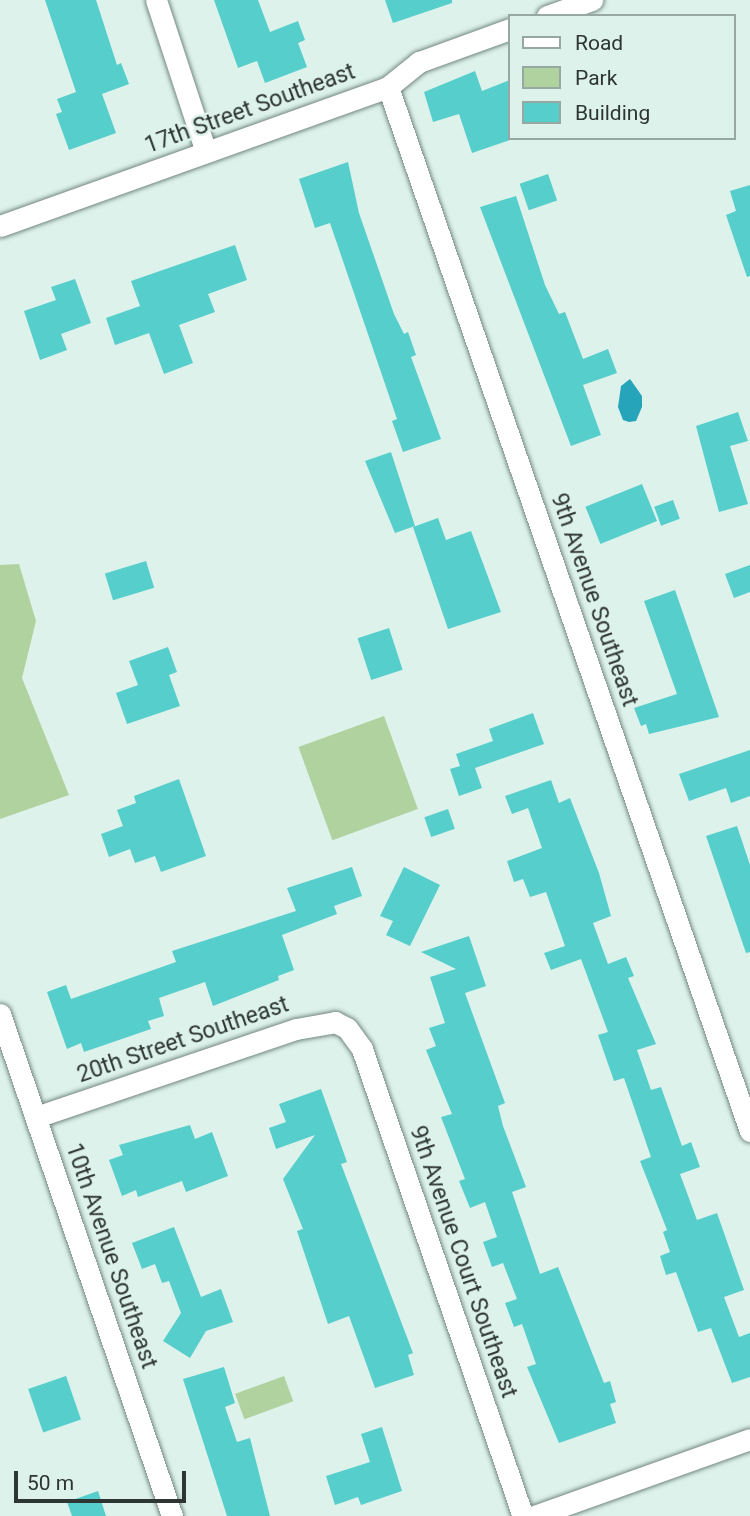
<!DOCTYPE html>
<html>
<head>
<meta charset="utf-8">
<style>
  body { margin:0 }
  #map { position:relative; width:750px; height:1516px; overflow:hidden; background:#ddf2eb; font-family:Roboto,sans-serif }
  div>[style] { position:absolute }
  [style*='--x'] { left:calc(var(--x)*1px); top:calc(var(--y)*1px); width:calc(var(--w)*1px); rotate:calc(var(--a)*1deg) }
  .green>* { inset:0; background:#b0d29f; transform-origin:0 0 }
  .water>* { inset:0; background:#26a4b9 }
  .building>* { inset:0; background:#56cecb; transform-origin:0 0 }
  .roads { filter:drop-shadow(0 0 2px #748781) drop-shadow(0 0 2px #748781) }
  .street>* { height:21px; margin:-10.5px; padding:0 10.5px; transform-origin:10.5px; border-radius:10.5px; background:#fff }
  span { translate:-50% -50%; white-space:nowrap; text-align:center; line-height:1.15; -webkit-text-stroke:5px #ddf2eb; paint-order:stroke }
  .street-label { font-size:23px; color:#2e3633 }
  .legend { position:absolute; left:508px; top:14px; width:228px; height:126px; box-sizing:border-box; background:#ddf2eb; border:2px solid #97a7a1; margin:0; padding:9px 12px; list-style:none; font-size:21px; color:#2e3633 }
  .legend li { display:flex; align-items:center; gap:14px; height:35px }
  .legend b { width:35px; border:2px solid #97a7a1 }
  .scale { position:absolute; left:14px; top:1471px; width:172px; height:32px; box-sizing:border-box; border:4px solid #2e3633; border-top:0; padding-left:9px; font-size:21px; line-height:24px; white-space:nowrap; color:#2e3633; -webkit-text-stroke:5px #ddf2eb; paint-order:stroke }
</style>
</head>
<body>
<div id="map">
  <div class="green">
    <div style="clip-path:polygon(19px 564px,36px 621px,22px 678px,69px 795px,0 819px,0 565px)"></div>
    <div style="left:384px;top:716px;width:99px;height:91px;rotate:70deg"></div>
    <div style="left:284px;top:1376px;width:27px;height:52px;rotate:70deg"></div>
  </div>
  <div class="water">
    <div style="clip-path:polygon(630px 379px,642px 396px,642px 407px,636px 421px,629px 422px,623px 420px,618px 407px,621px 386px)"></div>
  </div>
  <div class="building">
    <div style="clip-path:polygon(45px 0,96px 0,117px 65px,121px 63px,129px 84px,102px 94px,116px 133px,69px 150px,56px 114px,62px 112px,57px 99px,76px 92px)"></div>
    <div style="clip-path:polygon(214px 0,258px 0,270px 32px,298px 21px,305px 40px,298px 43px,307px 67px,265px 83px,257px 61px,238px 68px)"></div>
    <div style="clip-path:polygon(385px 0,452px 0,452px 3px,393px 23px)"></div>
    <div style="clip-path:polygon(475px 71px,482px 91px,510px 80px,510px 140px,472px 153px,459px 114px,433px 122px,424px 92px)"></div>
    <div style="clip-path:polygon(348px 162px,359px 213px,394px 314px,404px 334px,408px 332px,416px 355px,411px 357px,441px 439px,403px 452px,392px 421px,397px 419px,330px 223px,315px 228px,299px 179px)"></div>
    <div style="left:548px;top:174px;width:28px;height:30px;rotate:71deg"></div>
    <div style="clip-path:polygon(750px 185px,750px 276px,747px 277px,726px 215px,736px 211px,730px 191px)"></div>
    <div style="clip-path:polygon(516px 196px,545px 285px,559px 314px,565px 312px,583px 359px,608px 349px,617px 373px,583px 385px,601px 435px,571px 446px,480px 207px)"></div>
    <div style="clip-path:polygon(235px 245px,247px 280px,208px 294px,215px 312px,179px 325px,193px 363px,164px 374px,149px 333px,115px 345px,106px 318px,140px 306px,131px 281px)"></div>
    <div style="clip-path:polygon(75px 279px,91px 323px,61px 334px,67px 350px,40px 360px,24px 311px,56px 300px,51px 287px)"></div>
    <div style="clip-path:polygon(738px 412px,748px 441px,730px 446px,748px 504px,719px 512px,696px 426px)"></div>
    <div style="clip-path:polygon(391px 452px,415px 526px,395px 533px,365px 461px)"></div>
    <div style="left:642px;top:484px;width:40px;height:61px;rotate:68deg"></div>
    <div style="left:673px;top:500px;width:20px;height:20px;rotate:70deg"></div>
    <div style="clip-path:polygon(438px 518px,446px 540px,471px 531px,501px 612px,448px 629px,413px 527px)"></div>
    <div style="left:146px;top:561px;width:28px;height:43px;rotate:73deg"></div>
    <div style="clip-path:polygon(750px 565px,750px 592px,734px 598px,725px 574px)"></div>
    <div style="clip-path:polygon(675px 590px,719px 717px,649px 734px,646px 724px,641px 726px,634px 708px,677px 694px,644px 601px)"></div>
    <div style="left:389px;top:628px;width:44px;height:33px;rotate:72deg"></div>
    <div style="clip-path:polygon(168px 647px,177px 672px,169px 675px,180px 706px,127px 724px,116px 693px,138px 685px,129px 661px)"></div>
    <div style="clip-path:polygon(533px 713px,544px 744px,475px 768px,482px 788px,459px 796px,450px 769px,460px 766px,456px 754px,493px 741px,489px 729px)"></div>
    <div style="clip-path:polygon(750px 750px,750px 796px,731px 803px,726px 788px,689px 801px,679px 774px)"></div>
    <div style="clip-path:polygon(179px 779px,206px 856px,161px 872px,155px 856px,135px 863px,130px 849px,109px 857px,101px 834px,123px 826px,117px 810px,136px 803px,134px 796px)"></div>
    <div style="clip-path:polygon(551px 780px,559px 803px,570px 798px,599px 873px,611px 916px,593px 923px,608px 964px,626px 957px,634px 976px,628px 978px,656px 1044px,637px 1050px,651px 1090px,661px 1087px,682px 1146px,691px 1142px,700px 1167px,680px 1174px,697px 1220px,717px 1213px,744px 1290px,724px 1297px,739px 1337px,750px 1333px,750px 1377px,732px 1383px,711px 1328px,698px 1332px,676px 1272px,666px 1275px,660px 1256px,670px 1252px,663px 1232px,667px 1230px,640px 1161px,651px 1157px,624px 1078px,614px 1081px,598px 1035px,608px 1032px,581px 959px,551px 970px,544px 953px,565px 946px,546px 892px,530px 897px,523px 879px,514px 882px,507px 861px,542px 848px,528px 808px,512px 814px,505px 796px)"></div>
    <div style="left:448px;top:809px;width:21px;height:25px;rotate:71deg"></div>
    <div style="clip-path:polygon(737px 826px,750px 865px,750px 952px,746px 953px,706px 836px)"></div>
    <div style="clip-path:polygon(352px 867px,362px 896px,334px 906px,337px 914px,282px 935px,294px 970px,278px 976px,279px 980px,213px 1006px,205px 982px,159px 998px,164px 1016px,148px 1021px,151px 1029px,84px 1052px,81px 1043px,67px 1049px,47px 992px,66px 985px,71px 999px,176px 962px,172px 951px,296px 911px,287px 888px)"></div>
    <div style="clip-path:polygon(404px 867px,440px 885px,410px 946px,386px 935px,393px 921px,380px 916px)"></div>
    <div style="clip-path:polygon(469px 936px,486px 986px,465px 993px,505px 1103px,498px 1106px,503px 1126px,526px 1187px,512px 1192px,540px 1274px,558px 1267px,604px 1383px,610px 1381px,616px 1402px,610px 1404px,616px 1423px,559px 1443px,527px 1367px,536px 1364px,522px 1324px,514px 1327px,505px 1303px,517px 1299px,503px 1263px,492px 1267px,483px 1242px,497px 1237px,485px 1202px,470px 1208px,459px 1181px,465px 1179px,441px 1117px,452px 1114px,426px 1050px,436px 1046px,429px 1028px,445px 1023px,430px 977px,456px 969px,421px 952px)"></div>
    <div style="clip-path:polygon(321px 1089px,347px 1162px,341px 1164px,413px 1353px,408px 1355px,414px 1375px,375px 1388px,349px 1316px,328px 1324px,297px 1231px,303px 1229px,283px 1179px,315px 1135px,276px 1149px,269px 1128px,286px 1122px,279px 1104px)"></div>
    <div style="clip-path:polygon(190px 1125px,195px 1139px,212px 1132px,228px 1176px,186px 1192px,182px 1181px,138px 1197px,136px 1190px,122px 1196px,109px 1160px,123px 1155px,119px 1145px)"></div>
    <div style="clip-path:polygon(174px 1227px,201px 1297px,221px 1289px,233px 1322px,206px 1331px,190px 1358px,163px 1341px,181px 1313px,169px 1281px,162px 1283px,155px 1264px,142px 1269px,132px 1243px)"></div>
    <div style="clip-path:polygon(224px 1367px,235px 1403px,225px 1407px,237px 1442px,250px 1438px,270px 1516px,227px 1516px,183px 1379px)"></div>
    <div style="left:66px;top:1376px;width:46px;height:40px;rotate:71deg"></div>
    <div style="clip-path:polygon(382px 1427px,402px 1491px,361px 1505px,358px 1497px,335px 1505px,326px 1476px,370px 1462px,361px 1434px)"></div>
    <div style="clip-path:polygon(98px 1491px,106px 1516px,72px 1516px,67px 1502px)"></div>
  </div>
  <div class="roads">
    <div class="street">
      <div style="--x:156;--y:0;--w:160;--a:71.8"></div>
      <div style="--x:547;--y:16;--w:48;--a:-19.6"></div>
      <div style="--x:388;--y:87;--w:1105;--a:70.88"></div>
      <div style="--x:0;--y:226;--w:412;--a:-19.7"></div>
      <div style="--x:388;--y:87;--w:40;--a:-39"></div>
      <div style="--x:419;--y:62;--w:97;--a:-19.9"></div>
      <div style="--x:0;--y:1014;--w:531;--a:71.09"></div>
      <div style="--x:36;--y:1117;--w:274;--a:-18.7"></div>
      <div style="--x:296;--y:1029;--w:40;--a:-10"></div>
      <div style="--x:335;--y:1022;--w:13;--a:27"></div>
      <div style="--x:347;--y:1028;--w:26;--a:54"></div>
      <div style="--x:362;--y:1049;--w:494;--a:71"></div>
      <div style="--x:534;--y:1516;--w:229;--a:-19.6"></div>
    </div>
  </div>
  <div class="street-label">
    <span style="left:250px;top:109px;rotate:-20deg">17th Street Southeast</span>
    <span style="left:594px;top:600px;rotate:71deg">9th Avenue Southeast</span>
    <span style="left:183px;top:1040px;rotate:-19deg">20th Street Southeast</span>
    <span style="left:111px;top:1256px;rotate:71deg">10th Avenue Southeast</span>
    <span style="left:463px;top:1262px;rotate:71deg">9th Avenue Court Southeast</span>
  </div>
  <ul class="legend">
  <li><b style="height:9px;background:#fff"></b>Road</li>
  <li><b style="height:19px;background:#b0d29f"></b>Park</li>
  <li><b style="height:19px;background:#56cecb"></b>Building</li>
  </ul>
  <div class="scale">50 m</div>
</div>
</body>
</html>
